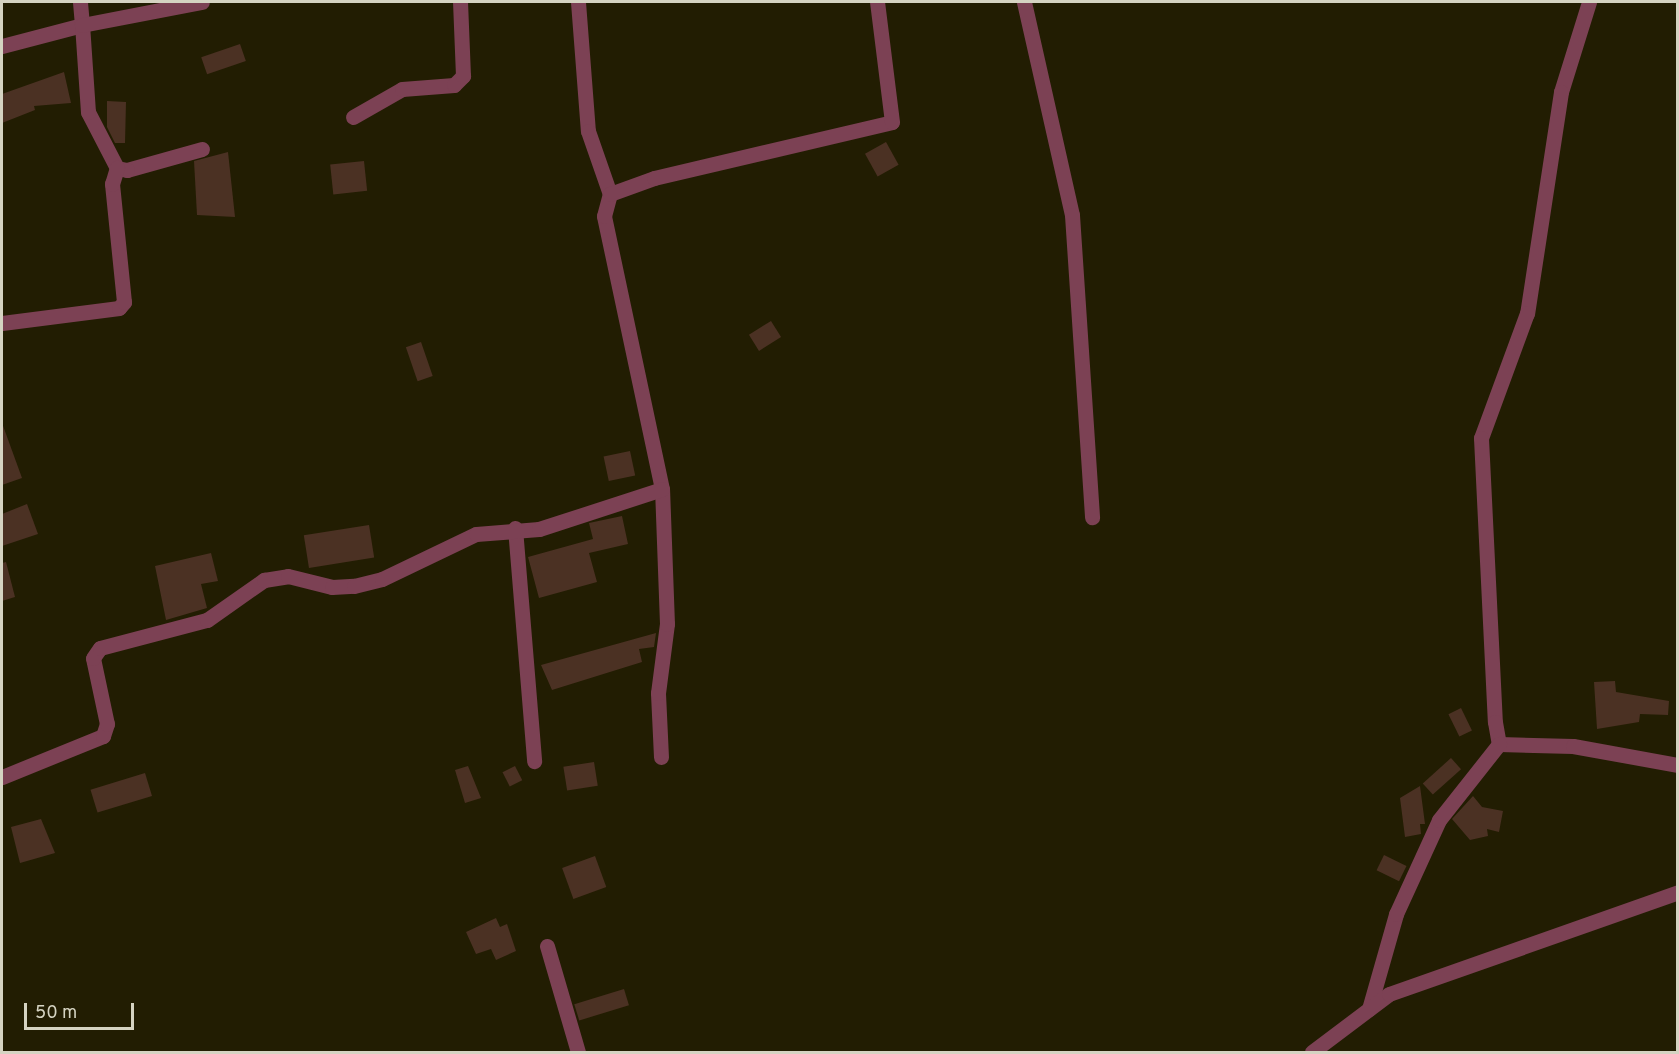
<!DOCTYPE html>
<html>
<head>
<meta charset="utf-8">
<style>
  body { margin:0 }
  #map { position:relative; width:1679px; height:1054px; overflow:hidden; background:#221d02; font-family:Overpass,sans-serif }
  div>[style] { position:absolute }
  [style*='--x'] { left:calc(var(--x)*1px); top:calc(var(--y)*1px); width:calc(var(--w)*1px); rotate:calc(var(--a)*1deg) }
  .building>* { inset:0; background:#4b3123; transform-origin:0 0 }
  .minor>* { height:15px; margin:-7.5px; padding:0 7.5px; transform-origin:7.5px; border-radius:7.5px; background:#7c4154 }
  span { translate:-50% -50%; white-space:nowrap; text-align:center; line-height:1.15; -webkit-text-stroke:5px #221d02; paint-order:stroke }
  .frame { position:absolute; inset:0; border:3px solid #d5d3c2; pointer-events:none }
  .scale { position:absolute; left:24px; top:1003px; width:110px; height:27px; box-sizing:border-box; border:3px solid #d5d3c2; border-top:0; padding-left:8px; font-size:18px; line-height:21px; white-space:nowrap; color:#d5d3c2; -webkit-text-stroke:4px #221d02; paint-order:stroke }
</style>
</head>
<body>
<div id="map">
  <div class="building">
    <div style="left:240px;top:44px;width:18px;height:41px;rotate:71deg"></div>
    <div style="clip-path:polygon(64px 72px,71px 103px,34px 106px,35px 110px,2px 123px,2px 94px)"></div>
    <div style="clip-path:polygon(107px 101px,126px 102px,125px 143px,115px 143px,107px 127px)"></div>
    <div style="left:886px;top:142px;width:26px;height:24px;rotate:61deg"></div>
    <div style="clip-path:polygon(228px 152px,235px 217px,197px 215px,194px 161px)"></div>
    <div style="left:364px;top:161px;width:30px;height:34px;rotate:84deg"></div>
    <div style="left:771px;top:321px;width:19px;height:26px;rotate:58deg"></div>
    <div style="left:421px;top:342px;width:36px;height:16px;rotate:71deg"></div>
    <div style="clip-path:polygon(2px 423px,22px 478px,2px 485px)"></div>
    <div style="left:630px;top:451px;width:25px;height:27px;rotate:78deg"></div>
    <div style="clip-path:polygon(27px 504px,38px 534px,2px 546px,2px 514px)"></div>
    <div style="clip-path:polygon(622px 516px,628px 544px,589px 553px,597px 582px,539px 598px,528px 557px,593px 539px,589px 523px)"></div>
    <div style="left:369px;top:525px;width:33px;height:66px;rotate:81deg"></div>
    <div style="clip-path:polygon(211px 553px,218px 581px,201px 584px,207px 608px,166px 620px,155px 566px)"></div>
    <div style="clip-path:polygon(6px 562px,15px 597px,2px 601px,2px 563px)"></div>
    <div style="clip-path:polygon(656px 633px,654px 647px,639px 649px,642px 662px,552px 690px,541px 665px)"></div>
    <div style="clip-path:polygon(1615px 681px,1616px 692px,1669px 701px,1668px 715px,1640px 714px,1639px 722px,1597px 729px,1594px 682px)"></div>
    <div style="left:1461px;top:708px;width:25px;height:14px;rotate:64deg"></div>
    <div style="left:1451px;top:758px;width:15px;height:38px;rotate:48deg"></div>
    <div style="left:594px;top:762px;width:24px;height:31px;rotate:81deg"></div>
    <div style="clip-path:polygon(468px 766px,481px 798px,465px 803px,455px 770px)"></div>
    <div style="left:515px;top:766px;width:16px;height:14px;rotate:63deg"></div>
    <div style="left:145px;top:773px;width:24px;height:57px;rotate:73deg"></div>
    <div style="clip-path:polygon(1420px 786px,1425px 824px,1420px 824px,1421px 834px,1405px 837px,1400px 798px)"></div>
    <div style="clip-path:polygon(1473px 796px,1482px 807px,1503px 811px,1499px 832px,1487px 829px,1488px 836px,1470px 840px,1452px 819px)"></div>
    <div style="clip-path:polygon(41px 819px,55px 853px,20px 863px,11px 827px)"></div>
    <div style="left:1384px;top:855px;width:25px;height:17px;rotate:26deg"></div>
    <div style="left:595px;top:856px;width:33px;height:35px;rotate:70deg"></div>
    <div style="clip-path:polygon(496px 918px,500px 927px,507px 924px,516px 951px,496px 960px,491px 949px,476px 954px,466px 932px)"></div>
    <div style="left:624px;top:989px;width:17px;height:52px;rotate:73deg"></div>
  </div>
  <div class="minor">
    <div style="--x:578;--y:2;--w:129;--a:85.6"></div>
    <div style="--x:588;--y:131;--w:67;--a:70.8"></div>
    <div style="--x:1024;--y:2;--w:218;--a:77.3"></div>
    <div style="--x:1072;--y:215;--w:303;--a:86.2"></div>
    <div style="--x:1589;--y:2;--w:94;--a:107.3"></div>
    <div style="--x:1561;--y:92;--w:224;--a:98.7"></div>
    <div style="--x:1527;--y:313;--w:133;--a:110.2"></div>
    <div style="--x:1481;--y:438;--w:284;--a:87.2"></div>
    <div style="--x:1495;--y:722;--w:22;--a:80"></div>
    <div style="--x:1499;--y:744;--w:74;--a:1.5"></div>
    <div style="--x:1573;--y:746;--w:107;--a:10.3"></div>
    <div style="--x:2;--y:46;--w:83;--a:-14.7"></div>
    <div style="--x:82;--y:25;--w:23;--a:-95"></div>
    <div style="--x:353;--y:117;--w:56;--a:-29.7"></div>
    <div style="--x:402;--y:89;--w:52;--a:-4.4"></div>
    <div style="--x:454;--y:85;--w:13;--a:-45"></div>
    <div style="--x:463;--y:76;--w:74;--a:-92.3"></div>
    <div style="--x:202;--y:149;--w:78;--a:164.4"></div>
    <div style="--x:127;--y:170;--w:10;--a:-169"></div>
    <div style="--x:117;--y:168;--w:63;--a:-117.4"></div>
    <div style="--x:88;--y:112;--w:87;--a:-93.9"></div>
    <div style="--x:82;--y:25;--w:122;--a:-10.9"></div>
    <div style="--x:2;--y:323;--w:118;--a:-7.3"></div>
    <div style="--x:119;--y:308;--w:8;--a:-50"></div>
    <div style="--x:124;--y:302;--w:119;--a:-95.8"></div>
    <div style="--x:112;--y:184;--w:17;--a:-73"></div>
    <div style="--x:515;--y:528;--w:234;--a:85.3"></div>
    <div style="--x:661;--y:757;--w:64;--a:-92.7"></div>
    <div style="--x:658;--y:693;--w:70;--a:-82.6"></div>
    <div style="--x:667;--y:624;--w:135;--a:-92.1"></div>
    <div style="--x:662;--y:489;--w:279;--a:-102"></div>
    <div style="--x:604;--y:216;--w:23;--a:-75"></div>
    <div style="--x:610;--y:194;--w:47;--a:-20"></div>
    <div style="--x:654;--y:178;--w:244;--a:-13.2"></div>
    <div style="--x:892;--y:122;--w:121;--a:-97.1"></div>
    <div style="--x:2;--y:777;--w:109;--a:-22.1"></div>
    <div style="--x:103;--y:736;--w:13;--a:-72"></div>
    <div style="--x:107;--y:724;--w:67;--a:-102"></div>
    <div style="--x:93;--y:658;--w:12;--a:-55"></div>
    <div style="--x:100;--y:648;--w:111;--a:-14.7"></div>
    <div style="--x:207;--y:620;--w:70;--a:-35.1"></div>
    <div style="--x:264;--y:580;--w:24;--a:-9"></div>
    <div style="--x:288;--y:576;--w:45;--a:14"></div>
    <div style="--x:332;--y:587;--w:22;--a:-3"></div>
    <div style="--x:354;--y:586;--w:29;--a:-14"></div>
    <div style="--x:382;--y:579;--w:104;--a:-25.6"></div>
    <div style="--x:476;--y:534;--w:63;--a:-4.5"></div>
    <div style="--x:539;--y:529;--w:129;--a:-18"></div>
    <div style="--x:547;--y:946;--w:110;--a:73.7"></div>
    <div style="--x:1369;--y:1009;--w:99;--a:-74.1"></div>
    <div style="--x:1396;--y:914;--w:103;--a:-65.4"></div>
    <div style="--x:1439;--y:820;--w:97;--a:-51.7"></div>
    <div style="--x:1312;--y:1052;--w:96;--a:-37"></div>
    <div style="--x:1389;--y:994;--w:306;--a:-19.4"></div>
  </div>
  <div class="frame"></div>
  <div class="scale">50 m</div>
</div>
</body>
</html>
